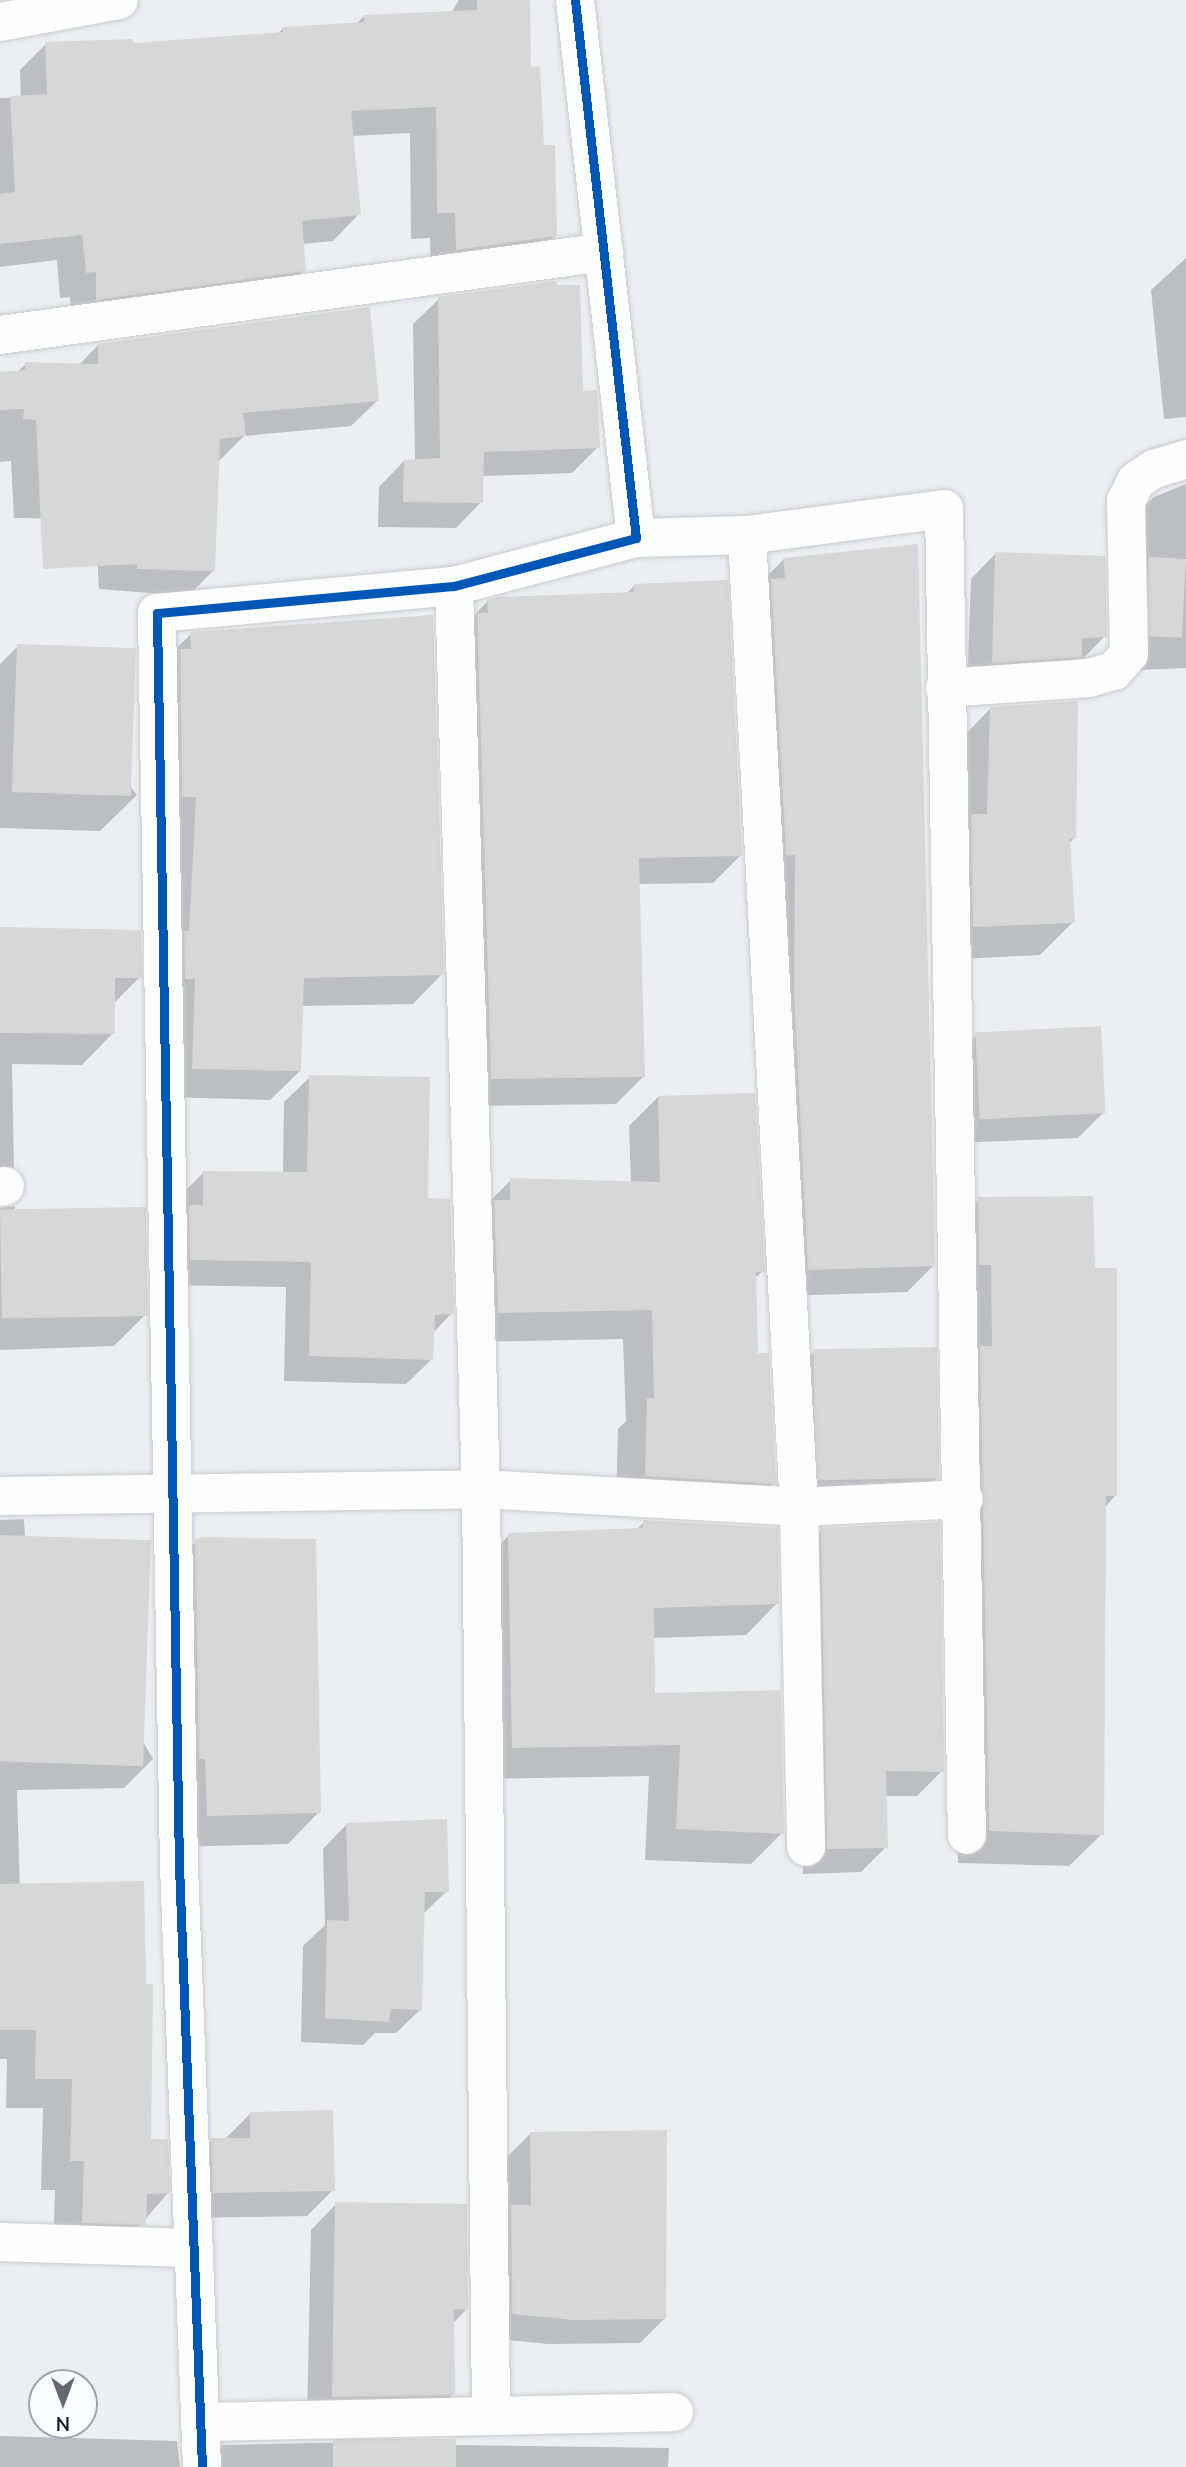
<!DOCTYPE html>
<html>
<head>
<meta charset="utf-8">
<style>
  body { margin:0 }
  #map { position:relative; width:1186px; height:2467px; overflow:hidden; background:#ebeff2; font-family:"Nunito Sans",sans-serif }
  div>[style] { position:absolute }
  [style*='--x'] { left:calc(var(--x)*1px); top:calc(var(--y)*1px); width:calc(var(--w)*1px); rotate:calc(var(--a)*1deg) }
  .shadow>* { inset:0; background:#0003 }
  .building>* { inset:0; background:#d6d7d7; transform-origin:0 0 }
  .roads { filter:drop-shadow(0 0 2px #c8cbce) drop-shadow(0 0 2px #c8cbce) }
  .street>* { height:38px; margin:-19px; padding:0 19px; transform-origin:19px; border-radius:19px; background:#fcfdfd }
  .cycleway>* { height:9px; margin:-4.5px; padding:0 4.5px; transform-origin:4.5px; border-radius:4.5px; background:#0057b8 }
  span { translate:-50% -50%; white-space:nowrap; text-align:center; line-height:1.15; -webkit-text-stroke:5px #f9fdff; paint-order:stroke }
  .north { position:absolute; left:28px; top:2369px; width:70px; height:70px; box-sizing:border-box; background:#f9fdff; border:2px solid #a1a4a6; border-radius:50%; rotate:180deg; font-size:19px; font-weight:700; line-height:28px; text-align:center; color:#1c1f21 }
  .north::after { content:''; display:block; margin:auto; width:24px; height:32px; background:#64686a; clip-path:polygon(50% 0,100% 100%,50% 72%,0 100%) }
</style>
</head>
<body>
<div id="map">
  <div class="shadow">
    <div style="clip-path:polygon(459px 0,528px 0,530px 69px,555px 236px,528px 262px,431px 276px,430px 238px,411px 239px,410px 133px,352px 136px,359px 214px,333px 241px,302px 244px,304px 270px,277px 297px,71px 325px,70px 297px,60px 298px,57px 260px,0 267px,0 98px,21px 97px,20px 70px,46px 44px,132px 44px,278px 34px,283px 28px,356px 24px,364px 16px,451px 13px)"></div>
    <div style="clip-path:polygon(1186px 258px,1186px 417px,1164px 419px,1151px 290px)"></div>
    <div style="clip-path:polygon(439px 299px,581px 393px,598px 447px,572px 473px,482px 476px,481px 502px,456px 528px,378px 527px,379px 487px,404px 461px,415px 461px,413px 324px)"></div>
    <div style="clip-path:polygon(98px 345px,377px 401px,351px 426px,244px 436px,219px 461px,213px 571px,188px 596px,99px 589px,95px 519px,14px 518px,11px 461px,0 462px,0 373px,17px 372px,26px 364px,79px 365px)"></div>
    <div style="clip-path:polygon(1186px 484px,1186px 668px,1115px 671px,1117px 534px,1154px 497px)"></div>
    <div style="clip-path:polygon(916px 546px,933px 1266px,907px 1292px,782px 1296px,757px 586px,784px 559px)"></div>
    <div style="clip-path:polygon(996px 553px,1105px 636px,1080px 662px,967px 687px,971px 579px)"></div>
    <div style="clip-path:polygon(635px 585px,740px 856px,713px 883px,638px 884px,643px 1077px,616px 1104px,464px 1106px,461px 629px,488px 601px,626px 594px)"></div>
    <div style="clip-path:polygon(191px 634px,442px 974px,413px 1004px,301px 1006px,300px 1071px,270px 1100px,164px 1097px,161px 663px)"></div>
    <div style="clip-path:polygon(18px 646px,137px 795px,100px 831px,0 828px,0 664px)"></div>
    <div style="clip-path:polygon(991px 708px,1074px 838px,1069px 844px,1073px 922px,1040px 955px,941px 960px,958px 742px)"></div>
    <div style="clip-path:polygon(0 937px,140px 977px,113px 1004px,113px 1033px,82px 1065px,12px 1064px,14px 1167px,0 1181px)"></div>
    <div style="clip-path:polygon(976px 1035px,1104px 1112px,1078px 1138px,952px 1143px,950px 1061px)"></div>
    <div style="clip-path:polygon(310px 1077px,426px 1200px,452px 1313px,433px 1333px,432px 1359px,406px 1384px,284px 1381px,286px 1287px,165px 1285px,178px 1198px,204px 1172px,283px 1174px,284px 1102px)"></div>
    <div style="clip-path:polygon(658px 1097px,763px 1271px,754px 1279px,757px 1355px,774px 1483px,745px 1512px,616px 1505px,618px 1429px,626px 1421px,623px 1339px,469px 1342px,482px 1209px,511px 1180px,631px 1183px,629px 1126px)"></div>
    <div style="clip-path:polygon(979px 1199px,1093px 1270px,1116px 1495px,1105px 1507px,1102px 1834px,1069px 1866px,958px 1863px,946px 1232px)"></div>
    <div style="clip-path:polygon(15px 1206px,15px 1213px,145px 1315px,114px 1346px,0 1350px,0 1208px)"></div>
    <div style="clip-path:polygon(813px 1353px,937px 1478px,901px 1514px,784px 1520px,777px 1390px)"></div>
    <div style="clip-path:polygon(24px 1519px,25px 1537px,153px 1759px,124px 1788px,17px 1790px,20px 1893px,0 1913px,0 1520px)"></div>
    <div style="clip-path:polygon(644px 1522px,777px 1603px,746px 1635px,652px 1638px,653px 1695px,782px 1833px,751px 1864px,645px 1860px,649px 1776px,481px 1779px,478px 1567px,509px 1535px,636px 1530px)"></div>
    <div style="clip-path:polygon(822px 1530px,942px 1771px,917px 1796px,885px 1796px,886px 1847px,861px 1872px,803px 1874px,797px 1555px)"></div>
    <div style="clip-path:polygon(196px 1542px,319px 1812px,288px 1844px,176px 1847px,165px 1573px)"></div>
    <div style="clip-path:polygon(347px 1824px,447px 1891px,422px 1915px,421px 2009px,396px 2033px,375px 2033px,363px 2045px,301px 2042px,303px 1946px,325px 1925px,323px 1849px)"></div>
    <div style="clip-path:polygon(0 1960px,149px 2141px,168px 2193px,115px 2254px,53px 2252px,55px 2190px,41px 2190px,43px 2108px,6px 2108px,7px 2059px,0 2059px)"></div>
    <div style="clip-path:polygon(251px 2113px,333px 2190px,307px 2216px,189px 2218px,187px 2166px,212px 2140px,224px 2140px)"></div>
    <div style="clip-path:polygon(531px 2133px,665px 2318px,640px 2343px,548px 2344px,488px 2338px,506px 2158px)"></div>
    <div style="clip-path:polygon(336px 2204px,466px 2310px,452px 2324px,453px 2394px,428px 2420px,307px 2422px,311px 2230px)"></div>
    <div style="clip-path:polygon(0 2436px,177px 2441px,180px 2467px,0 2467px)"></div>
    <div style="clip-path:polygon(454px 2440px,454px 2445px,669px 2448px,668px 2467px,202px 2467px,224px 2445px)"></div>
  </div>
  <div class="building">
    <div style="clip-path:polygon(477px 0,530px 0,531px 67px,540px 66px,544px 145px,555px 145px,557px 236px,456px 250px,455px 213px,437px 213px,436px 107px,351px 111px,361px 215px,302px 221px,306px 271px,96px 300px,96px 272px,86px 273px,82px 235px,0 244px,0 194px,15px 192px,10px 96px,47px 94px,45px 42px,133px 39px,133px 43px,283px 32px,283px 27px,364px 22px,364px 15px,477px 10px)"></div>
    <div style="clip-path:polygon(557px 281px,557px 285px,580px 285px,583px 391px,597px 390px,600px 448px,484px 452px,483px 503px,403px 502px,404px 460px,440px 458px,438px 297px)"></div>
    <div style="clip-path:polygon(370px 307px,379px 401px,243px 413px,246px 436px,220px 439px,215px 571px,137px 569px,137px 564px,43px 569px,36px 420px,23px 419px,24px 409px,0 410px,0 372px,25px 370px,25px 362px,98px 364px,98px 344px)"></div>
    <div style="clip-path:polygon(918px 544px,935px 1266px,808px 1270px,794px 996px,795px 855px,786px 856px,771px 579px,785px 578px,783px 558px)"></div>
    <div style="clip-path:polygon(995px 552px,1105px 556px,1107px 637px,1082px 638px,1082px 657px,992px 663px)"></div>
    <div style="left:1149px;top:557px;width:37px;height:79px;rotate:3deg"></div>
    <div style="clip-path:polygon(728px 580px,742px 856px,639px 858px,645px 1077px,491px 1079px,477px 613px,488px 613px,487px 600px,498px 597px,634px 592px,634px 584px)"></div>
    <div style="clip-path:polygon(433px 615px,444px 975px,304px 978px,301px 1071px,192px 1069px,195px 979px,185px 979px,184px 931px,189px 931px,196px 797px,182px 797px,180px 649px,191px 649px,190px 632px)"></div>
    <div style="left:17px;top:644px;width:119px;height:148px;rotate:2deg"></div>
    <div style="clip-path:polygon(1078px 701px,1076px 839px,1070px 839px,1075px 923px,973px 927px,971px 814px,987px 814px,990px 707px)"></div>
    <div style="clip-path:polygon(0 927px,141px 930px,142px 978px,115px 978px,115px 1034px,0 1033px)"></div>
    <div style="left:1101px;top:1026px;width:87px;height:126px;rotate:87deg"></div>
    <div style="clip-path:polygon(309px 1075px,430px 1077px,428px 1198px,450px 1199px,454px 1314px,435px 1315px,433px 1360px,309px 1356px,311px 1262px,190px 1260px,189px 1205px,203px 1205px,203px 1171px,307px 1172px)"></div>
    <div style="clip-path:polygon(755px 1093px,765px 1272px,756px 1272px,758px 1353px,769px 1353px,776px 1484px,645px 1476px,647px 1398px,654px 1398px,652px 1310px,498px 1313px,494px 1200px,510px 1200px,510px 1178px,660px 1182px,658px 1096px)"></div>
    <div style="clip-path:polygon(1093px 1196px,1095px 1268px,1117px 1268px,1117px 1496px,1106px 1496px,1104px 1835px,989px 1831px,980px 1346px,992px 1346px,991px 1265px,979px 1265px,978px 1197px)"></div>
    <div style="left:146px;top:1207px;width:109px;height:146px;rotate:89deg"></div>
    <div style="left:937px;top:1347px;width:131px;height:124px;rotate:89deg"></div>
    <div style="clip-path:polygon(643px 1520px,778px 1528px,779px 1604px,654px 1608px,655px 1693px,781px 1690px,784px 1834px,676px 1829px,680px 1745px,512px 1748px,508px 1533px,643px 1528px)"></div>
    <div style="clip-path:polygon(940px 1522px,944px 1772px,886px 1771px,888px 1848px,827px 1849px,821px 1528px)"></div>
    <div style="left:0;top:1535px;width:151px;height:226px;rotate:2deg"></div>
    <div style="clip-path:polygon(203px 1537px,316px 1539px,321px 1813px,207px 1816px,205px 1759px,199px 1759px,195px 1540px)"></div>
    <div style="clip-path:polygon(447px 1819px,449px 1892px,425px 1892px,422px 2010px,391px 2009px,389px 2022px,325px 2018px,327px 1920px,349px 1921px,346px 1823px)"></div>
    <div style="clip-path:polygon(144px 1881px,146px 1984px,153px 1984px,151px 2139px,168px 2139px,170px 2193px,147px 2194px,146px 2225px,82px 2223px,84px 2161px,70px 2161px,72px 2079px,35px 2079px,36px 2030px,0 2030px,0 1884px)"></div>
    <div style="clip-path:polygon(333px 2110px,335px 2191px,213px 2193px,211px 2138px,250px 2138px,250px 2112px)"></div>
    <div style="clip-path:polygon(667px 2130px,666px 2319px,573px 2320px,512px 2314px,511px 2205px,531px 2205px,530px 2132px)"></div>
    <div style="clip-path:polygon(335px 2202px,467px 2204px,468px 2310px,454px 2309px,455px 2395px,332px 2397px)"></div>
    <div style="left:456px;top:2439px;width:28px;height:123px;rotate:90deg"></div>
  </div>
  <div class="roads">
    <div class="street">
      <div style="--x:0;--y:22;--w:121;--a:-10.5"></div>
      <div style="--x:0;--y:335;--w:610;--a:-7.82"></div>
      <div style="--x:747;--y:535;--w:973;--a:86.94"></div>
      <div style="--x:799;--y:1507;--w:340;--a:88.8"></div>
      <div style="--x:636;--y:538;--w:111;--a:-1.5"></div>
      <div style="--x:747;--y:535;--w:199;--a:-7.5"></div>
      <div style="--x:944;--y:509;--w:1326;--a:89.01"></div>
      <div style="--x:454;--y:586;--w:903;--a:88.29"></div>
      <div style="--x:481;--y:1489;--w:927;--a:89.38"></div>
      <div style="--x:945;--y:688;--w:144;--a:-4"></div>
      <div style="--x:1089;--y:678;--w:26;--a:-16"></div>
      <div style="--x:1114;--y:671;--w:23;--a:-49"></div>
      <div style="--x:1129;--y:654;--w:153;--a:-91.1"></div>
      <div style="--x:1126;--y:501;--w:22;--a:-63"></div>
      <div style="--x:1136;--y:481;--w:22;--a:-34"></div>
      <div style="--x:1154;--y:469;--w:34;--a:-17"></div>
      <div style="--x:0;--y:1187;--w:5;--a:-11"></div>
      <div style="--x:0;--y:1496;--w:481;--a:-0.8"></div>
      <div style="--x:481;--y:1489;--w:319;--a:3.2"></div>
      <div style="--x:799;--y:1507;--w:165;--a:-2.8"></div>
      <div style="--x:0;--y:2242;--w:194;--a:1.8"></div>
      <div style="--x:201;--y:2422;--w:473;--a:-1.2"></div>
      <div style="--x:202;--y:2467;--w:602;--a:-92.19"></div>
      <div style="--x:179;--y:1865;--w:1252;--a:-91.01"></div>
      <div style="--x:157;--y:613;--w:298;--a:-5.2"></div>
      <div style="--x:454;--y:586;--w:188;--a:-14.8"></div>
      <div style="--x:636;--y:538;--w:541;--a:-96.47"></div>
    </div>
  </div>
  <div class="cycleway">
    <div style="--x:202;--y:2467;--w:602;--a:-92.19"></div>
    <div style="--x:179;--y:1865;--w:1252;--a:-91.01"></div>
    <div style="--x:157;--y:613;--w:298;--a:-5.2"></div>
    <div style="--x:454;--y:586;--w:188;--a:-14.8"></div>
    <div style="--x:636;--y:538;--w:541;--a:-96.47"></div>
  </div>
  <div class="north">N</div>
</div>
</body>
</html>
